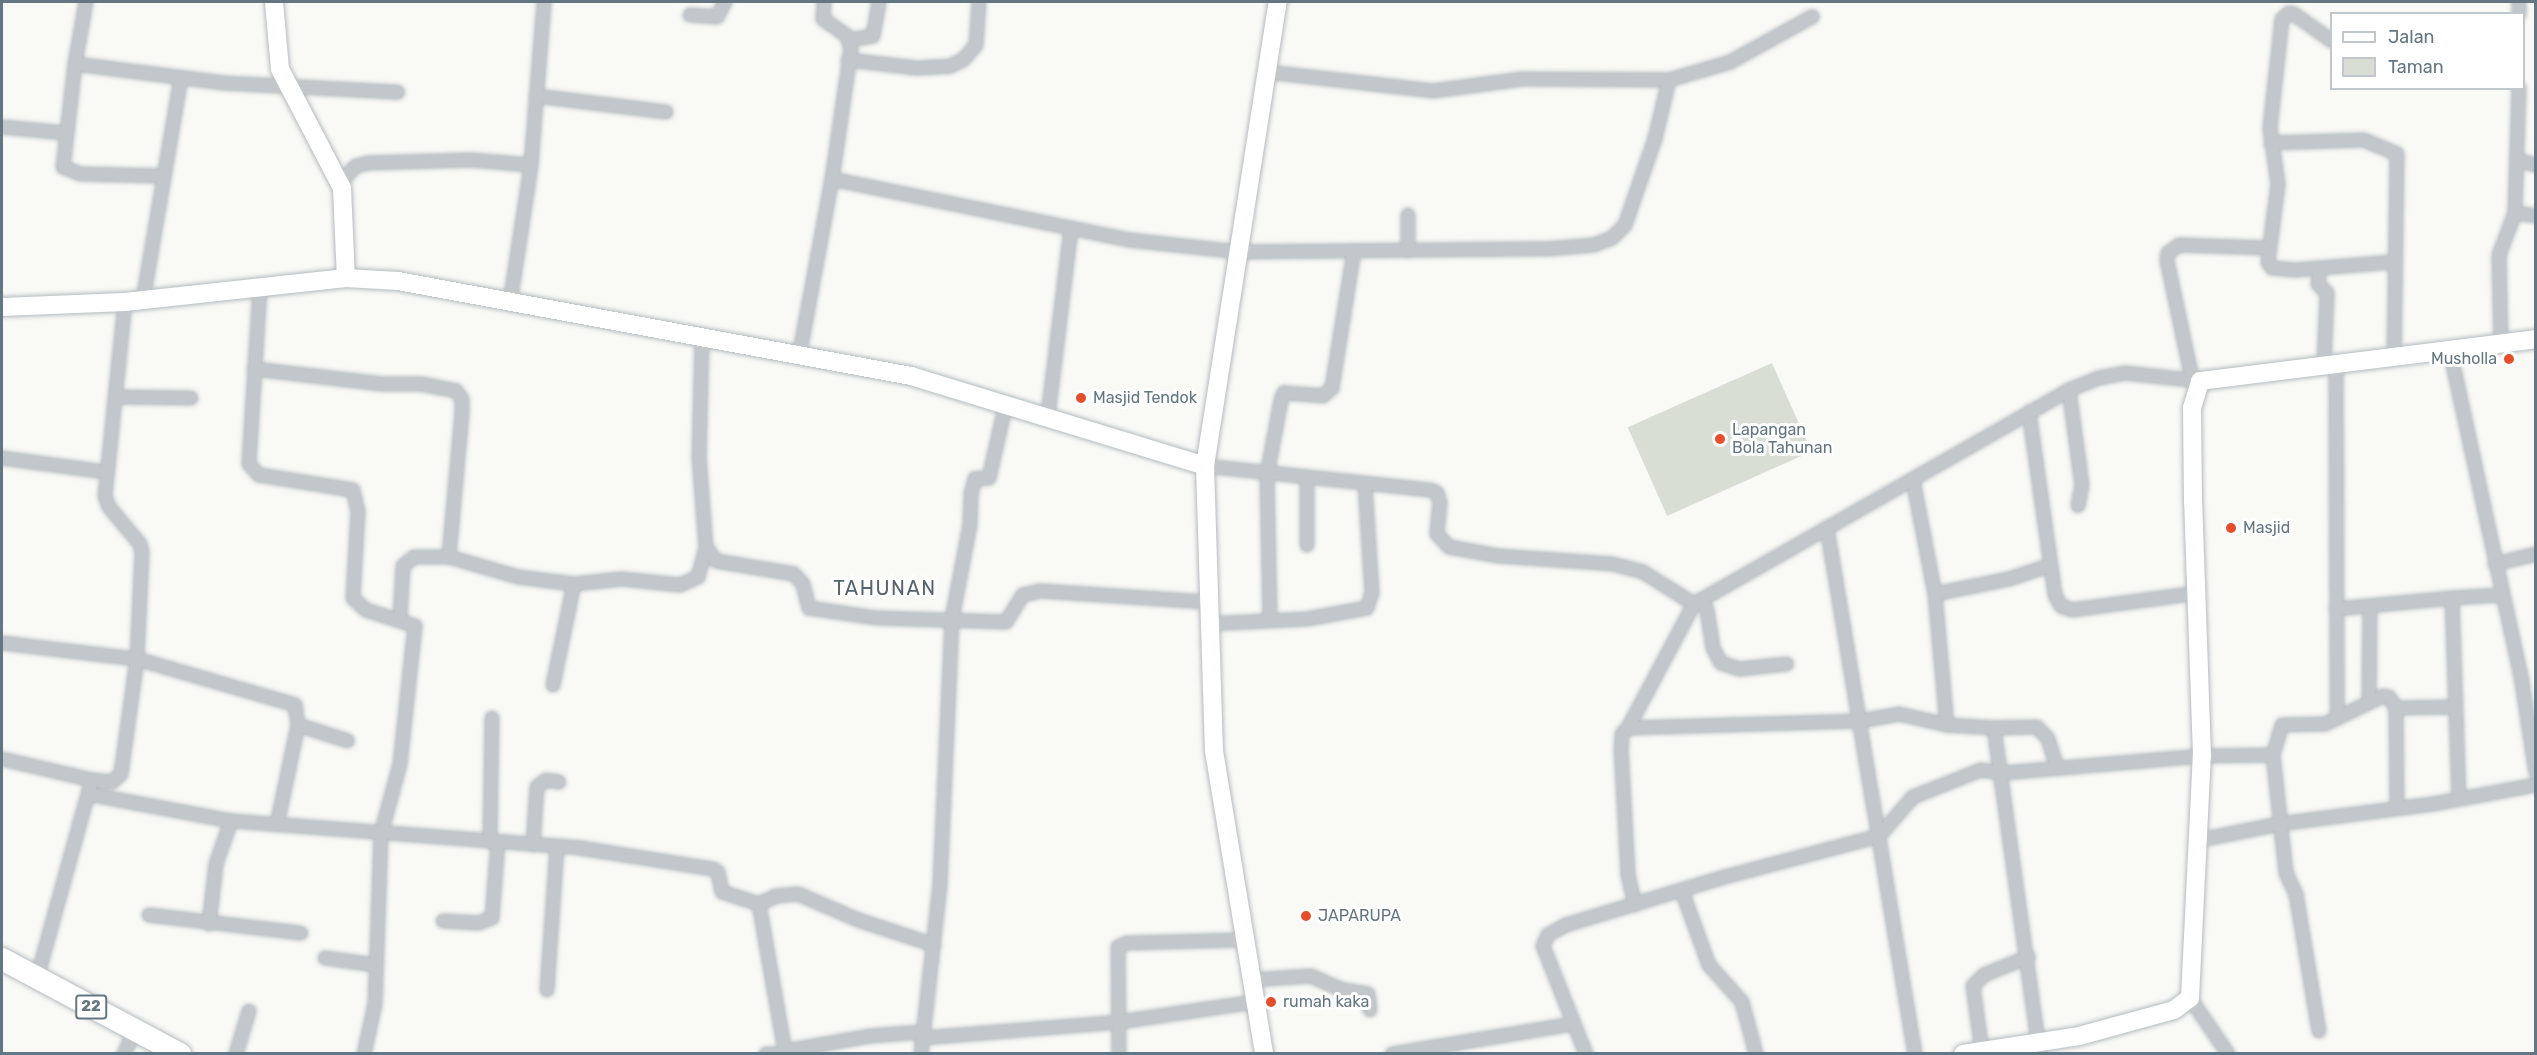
<!DOCTYPE html>
<html>
<head>
<meta charset="utf-8">
<style>
  body { margin:0 }
  #map { position:relative; width:2537px; height:1055px; overflow:hidden; background:#f9f9f6; font-family:Rubik,sans-serif }
  div>[style] { position:absolute }
  [style*='--x'] { left:calc(var(--x)*1px); top:calc(var(--y)*1px); width:calc(var(--w)*1px); rotate:calc(var(--a)*1deg) }
  .green>* { inset:0; background:#d9ded5; transform-origin:0 0 }
  .roads { filter:drop-shadow(0 0 2px #b4bbbf) drop-shadow(0 0 2px #b4bbbf) }
  .street>* { height:12px; margin:-6px; padding:0 6px; transform-origin:6px; border-radius:6px; background:#c2c7cb }
  .secondary>* { height:18px; margin:-9px; padding:0 9px; transform-origin:9px; border-radius:9px; background:#fff }
  .highway>* { height:22px; margin:-11px; padding:0 11px; transform-origin:11px; border-radius:11px; background:#fff }
  .dots>* { width:16px; height:16px; translate:-50% -50%; box-sizing:border-box; border:3px solid #fff; border-radius:50% }
  span { translate:-50% -50%; white-space:nowrap; text-align:center; line-height:1.15; -webkit-text-stroke:6px #fff; paint-order:stroke }
  .shield-label span { padding:2px 4px; background:#fff; border:2px solid; border-radius:4px; -webkit-text-stroke-width:0 }
  .shield-label { font-size:15px; color:#637682; font-weight:700 }
  .poi-label { font-size:16px; color:#637682 }
  .right { translate:-100% -50%; text-align:right }
  .left { translate:0 -50%; text-align:left }
  .quarter-label { font-size:20px; color:#56646d; letter-spacing:1.5px }
  .frame { position:absolute; inset:0; border:3px solid #637682; pointer-events:none }
  .legend { position:absolute; left:2330px; top:12px; width:195px; height:78px; box-sizing:border-box; background:#fff; border:2px solid #c1c8cd; margin:0; padding:8px 10px; list-style:none; font-size:18px; color:#637682 }
  .legend li { display:flex; align-items:center; gap:12px; height:30px }
  .legend b { width:30px; border:2px solid #c1c8cd }
</style>
</head>
<body>
<div id="map">
  <div class="green">
    <div style="left:1772px;top:363px;width:97px;height:158px;rotate:66deg"></div>
  </div>
  <div class="roads">
    <div class="street">
      <div style="--x:86;--y:2;--w:63;--a:100.1"></div>
      <div style="--x:75;--y:64;--w:150;--a:7.3"></div>
      <div style="--x:224;--y:83;--w:174;--a:3"></div>
      <div style="--x:824;--y:2;--w:17;--a:93"></div>
      <div style="--x:823;--y:19;--w:29;--a:35"></div>
      <div style="--x:847;--y:36;--w:14;--a:73"></div>
      <div style="--x:851;--y:49;--w:131;--a:98.3"></div>
      <div style="--x:2519;--y:14;--w:12;--a:-90"></div>
      <div style="--x:690;--y:15;--w:27;--a:4"></div>
      <div style="--x:717;--y:17;--w:17;--a:-62"></div>
      <div style="--x:850;--y:40;--w:23;--a:-10"></div>
      <div style="--x:873;--y:36;--w:35;--a:-80"></div>
      <div style="--x:2332;--y:41;--w:47;--a:-144.6"></div>
      <div style="--x:2294;--y:14;--w:5;--a:-169"></div>
      <div style="--x:2289;--y:13;--w:9;--a:139"></div>
      <div style="--x:2282;--y:19;--w:110;--a:96.3"></div>
      <div style="--x:2270;--y:128;--w:57;--a:81.9"></div>
      <div style="--x:2278;--y:184;--w:79;--a:97.3"></div>
      <div style="--x:2268;--y:262;--w:7;--a:56"></div>
      <div style="--x:2272;--y:268;--w:23;--a:5"></div>
      <div style="--x:2295;--y:270;--w:99;--a:-4.6"></div>
      <div style="--x:848;--y:60;--w:69;--a:6.6"></div>
      <div style="--x:917;--y:68;--w:33;--a:-3"></div>
      <div style="--x:950;--y:66;--w:14;--a:-25"></div>
      <div style="--x:963;--y:60;--w:20;--a:-49"></div>
      <div style="--x:976;--y:45;--w:43;--a:-86"></div>
      <div style="--x:75;--y:64;--w:104;--a:96.6"></div>
      <div style="--x:63;--y:167;--w:18;--a:22"></div>
      <div style="--x:80;--y:174;--w:84;--a:1.4"></div>
      <div style="--x:1267;--y:72;--w:167;--a:6.5"></div>
      <div style="--x:1433;--y:91;--w:90;--a:-7.7"></div>
      <div style="--x:1522;--y:79;--w:147;--a:0.4"></div>
      <div style="--x:1669;--y:80;--w:64;--a:-16.4"></div>
      <div style="--x:1730;--y:62;--w:94;--a:-28.8"></div>
      <div style="--x:536;--y:96;--w:131;--a:7"></div>
      <div style="--x:2;--y:127;--w:64;--a:5.4"></div>
      <div style="--x:2271;--y:143;--w:93;--a:-1.8"></div>
      <div style="--x:2364;--y:140;--w:36;--a:23"></div>
      <div style="--x:2397;--y:154;--w:204;--a:90.8"></div>
      <div style="--x:2520;--y:161;--w:16;--a:14"></div>
      <div style="--x:340;--y:183;--w:23;--a:-47"></div>
      <div style="--x:356;--y:166;--w:12;--a:-14"></div>
      <div style="--x:368;--y:163;--w:103;--a:-1.7"></div>
      <div style="--x:471;--y:160;--w:60;--a:4.8"></div>
      <div style="--x:2515;--y:213;--w:21;--a:8"></div>
      <div style="--x:1408;--y:215;--w:36;--a:90"></div>
      <div style="--x:2320;--y:268;--w:16;--a:97"></div>
      <div style="--x:2318;--y:284;--w:13;--a:45"></div>
      <div style="--x:2327;--y:293;--w:73;--a:92.4"></div>
      <div style="--x:260;--y:288;--w:176;--a:93.6"></div>
      <div style="--x:249;--y:464;--w:15;--a:48"></div>
      <div style="--x:259;--y:475;--w:95;--a:9.1"></div>
      <div style="--x:353;--y:490;--w:22;--a:77"></div>
      <div style="--x:358;--y:511;--w:87;--a:93.3"></div>
      <div style="--x:353;--y:598;--w:18;--a:43"></div>
      <div style="--x:366;--y:610;--w:52;--a:18.1"></div>
      <div style="--x:415;--y:626;--w:139;--a:96.2"></div>
      <div style="--x:400;--y:764;--w:73;--a:105.2"></div>
      <div style="--x:381;--y:834;--w:170;--a:92"></div>
      <div style="--x:375;--y:1004;--w:51;--a:102.4"></div>
      <div style="--x:143;--y:300;--w:226;--a:-80.3"></div>
      <div style="--x:510;--y:303;--w:140;--a:-81.3"></div>
      <div style="--x:531;--y:165;--w:164;--a:-85.4"></div>
      <div style="--x:702;--y:338;--w:119;--a:91.4"></div>
      <div style="--x:699;--y:457;--w:90;--a:85.6"></div>
      <div style="--x:706;--y:547;--w:17;--a:54"></div>
      <div style="--x:716;--y:561;--w:79;--a:9.5"></div>
      <div style="--x:794;--y:574;--w:13;--a:48"></div>
      <div style="--x:803;--y:584;--w:25;--a:76"></div>
      <div style="--x:809;--y:608;--w:69;--a:8.4"></div>
      <div style="--x:877;--y:618;--w:129;--a:1.8"></div>
      <div style="--x:1006;--y:622;--w:32;--a:-58"></div>
      <div style="--x:1023;--y:595;--w:18;--a:-13"></div>
      <div style="--x:1041;--y:591;--w:165;--a:3.8"></div>
      <div style="--x:2501;--y:344;--w:89;--a:-91.3"></div>
      <div style="--x:2499;--y:255;--w:45;--a:-69.1"></div>
      <div style="--x:2515;--y:213;--w:125;--a:-88.2"></div>
      <div style="--x:2450;--y:351;--w:333;--a:77.7"></div>
      <div style="--x:2521;--y:676;--w:98;--a:81.2"></div>
      <div style="--x:799;--y:357;--w:181;--a:-79.5"></div>
      <div style="--x:832;--y:179;--w:303;--a:11.6"></div>
      <div style="--x:1129;--y:240;--w:112;--a:6.2"></div>
      <div style="--x:1240;--y:252;--w:307;--a:-0.6"></div>
      <div style="--x:1547;--y:249;--w:47;--a:-4.9"></div>
      <div style="--x:1594;--y:245;--w:19;--a:-21"></div>
      <div style="--x:1612;--y:238;--w:18;--a:-45"></div>
      <div style="--x:1625;--y:225;--w:91;--a:-70.8"></div>
      <div style="--x:1655;--y:139;--w:61;--a:-76.7"></div>
      <div style="--x:2336;--y:364;--w:353;--a:89.8"></div>
      <div style="--x:254;--y:369;--w:129;--a:6.7"></div>
      <div style="--x:382;--y:384;--w:39;--a:0"></div>
      <div style="--x:421;--y:384;--w:36;--a:11"></div>
      <div style="--x:456;--y:391;--w:10;--a:53"></div>
      <div style="--x:462;--y:399;--w:14;--a:90"></div>
      <div style="--x:462;--y:413;--w:145;--a:95.2"></div>
      <div style="--x:2192;--y:378;--w:121;--a:-102"></div>
      <div style="--x:2167;--y:260;--w:7;--a:-82"></div>
      <div style="--x:2168;--y:253;--w:14;--a:-36"></div>
      <div style="--x:2179;--y:245;--w:90;--a:1.9"></div>
      <div style="--x:2069;--y:390;--w:96;--a:82.2"></div>
      <div style="--x:2082;--y:485;--w:21;--a:101"></div>
      <div style="--x:115;--y:397;--w:76;--a:0.8"></div>
      <div style="--x:2029;--y:412;--w:185;--a:81.9"></div>
      <div style="--x:2055;--y:595;--w:13;--a:61"></div>
      <div style="--x:2061;--y:606;--w:12;--a:20"></div>
      <div style="--x:2072;--y:610;--w:127;--a:-7.7"></div>
      <div style="--x:1048;--y:416;--w:189;--a:-83"></div>
      <div style="--x:2;--y:458;--w:105;--a:7.7"></div>
      <div style="--x:1205;--y:466;--w:227;--a:6.1"></div>
      <div style="--x:1431;--y:490;--w:7;--a:27"></div>
      <div style="--x:1437;--y:493;--w:10;--a:73"></div>
      <div style="--x:1440;--y:503;--w:31;--a:96"></div>
      <div style="--x:1437;--y:534;--w:18;--a:47"></div>
      <div style="--x:1449;--y:547;--w:51;--a:10.2"></div>
      <div style="--x:1499;--y:556;--w:113;--a:4"></div>
      <div style="--x:1612;--y:564;--w:32;--a:14"></div>
      <div style="--x:1643;--y:572;--w:60;--a:32.1"></div>
      <div style="--x:1694;--y:604;--w:432;--a:-29.7"></div>
      <div style="--x:2069;--y:390;--w:32;--a:-22"></div>
      <div style="--x:2099;--y:378;--w:26;--a:-11"></div>
      <div style="--x:2125;--y:373;--w:75;--a:6.1"></div>
      <div style="--x:1307;--y:478;--w:67;--a:90"></div>
      <div style="--x:1913;--y:480;--w:116;--a:79.1"></div>
      <div style="--x:1935;--y:594;--w:132;--a:84.8"></div>
      <div style="--x:1827;--y:528;--w:533;--a:80.5"></div>
      <div style="--x:2495;--y:564;--w:42;--a:-13.7"></div>
      <div style="--x:1935;--y:594;--w:76;--a:-11.5"></div>
      <div style="--x:2009;--y:579;--w:44;--a:-18.4"></div>
      <div style="--x:2452;--y:598;--w:49;--a:-3.5"></div>
      <div style="--x:1701;--y:600;--w:12;--a:59"></div>
      <div style="--x:1707;--y:610;--w:38;--a:81"></div>
      <div style="--x:1713;--y:648;--w:17;--a:62"></div>
      <div style="--x:1721;--y:663;--w:20;--a:18"></div>
      <div style="--x:1740;--y:669;--w:47;--a:-6.1"></div>
      <div style="--x:2336;--y:609;--w:117;--a:-5.4"></div>
      <div style="--x:2452;--y:598;--w:201;--a:88"></div>
      <div style="--x:400;--y:618;--w:52;--a:-86.7"></div>
      <div style="--x:403;--y:566;--w:14;--a:-39"></div>
      <div style="--x:414;--y:557;--w:35;--a:0"></div>
      <div style="--x:449;--y:557;--w:72;--a:16.2"></div>
      <div style="--x:518;--y:577;--w:56;--a:7.1"></div>
      <div style="--x:574;--y:584;--w:48;--a:-5.9"></div>
      <div style="--x:622;--y:579;--w:58;--a:5.9"></div>
      <div style="--x:680;--y:585;--w:20;--a:-24"></div>
      <div style="--x:698;--y:577;--w:31;--a:-75"></div>
      <div style="--x:1270;--y:620;--w:145;--a:-91.2"></div>
      <div style="--x:1267;--y:475;--w:76;--a:-79.4"></div>
      <div style="--x:1281;--y:400;--w:8;--a:-67"></div>
      <div style="--x:1284;--y:393;--w:39;--a:4"></div>
      <div style="--x:1323;--y:396;--w:12;--a:-42"></div>
      <div style="--x:1332;--y:388;--w:139;--a:-80.9"></div>
      <div style="--x:1207;--y:624;--w:100;--a:-2.9"></div>
      <div style="--x:1307;--y:619;--w:61;--a:-10.4"></div>
      <div style="--x:1367;--y:608;--w:16;--a:-72"></div>
      <div style="--x:1372;--y:593;--w:107;--a:-93.7"></div>
      <div style="--x:2;--y:643;--w:136;--a:6.8"></div>
      <div style="--x:137;--y:659;--w:165;--a:16.2"></div>
      <div style="--x:295;--y:705;--w:20;--a:81"></div>
      <div style="--x:298;--y:725;--w:102;--a:101.9"></div>
      <div style="--x:553;--y:685;--w:103;--a:-78.3"></div>
      <div style="--x:2369;--y:702;--w:96;--a:-89.4"></div>
      <div style="--x:2396;--y:708;--w:59;--a:-1"></div>
      <div style="--x:298;--y:725;--w:52;--a:17.7"></div>
      <div style="--x:1628;--y:728;--w:140;--a:-62"></div>
      <div style="--x:1994;--y:728;--w:43;--a:-1.3"></div>
      <div style="--x:2037;--y:727;--w:16;--a:47"></div>
      <div style="--x:2048;--y:739;--w:28;--a:72"></div>
      <div style="--x:2273;--y:755;--w:31;--a:-73"></div>
      <div style="--x:2282;--y:725;--w:43;--a:-1.3"></div>
      <div style="--x:2325;--y:724;--w:64;--a:-25.8"></div>
      <div style="--x:2383;--y:696;--w:6;--a:9"></div>
      <div style="--x:2389;--y:697;--w:13;--a:58"></div>
      <div style="--x:2396;--y:708;--w:100;--a:89.4"></div>
      <div style="--x:2;--y:759;--w:92;--a:13.1"></div>
      <div style="--x:88;--y:794;--w:146;--a:10.7"></div>
      <div style="--x:231;--y:821;--w:350;--a:4.4"></div>
      <div style="--x:580;--y:848;--w:135;--a:9"></div>
      <div style="--x:713;--y:869;--w:6;--a:31"></div>
      <div style="--x:718;--y:872;--w:20;--a:79"></div>
      <div style="--x:722;--y:892;--w:39;--a:18"></div>
      <div style="--x:759;--y:904;--w:149;--a:80"></div>
      <div style="--x:785;--y:1051;--w:86;--a:-10"></div>
      <div style="--x:870;--y:1036;--w:52;--a:-4.4"></div>
      <div style="--x:2195;--y:841;--w:86;--a:-11.4"></div>
      <div style="--x:2279;--y:824;--w:155;--a:-7.4"></div>
      <div style="--x:2433;--y:804;--w:105;--a:-10.5"></div>
      <div style="--x:490;--y:842;--w:124;--a:-89.1"></div>
      <div style="--x:533;--y:845;--w:58;--a:-86.1"></div>
      <div style="--x:537;--y:787;--w:11;--a:-38"></div>
      <div style="--x:546;--y:780;--w:13;--a:9"></div>
      <div style="--x:1682;--y:891;--w:79;--a:70"></div>
      <div style="--x:1709;--y:965;--w:50;--a:48.3"></div>
      <div style="--x:1742;--y:1002;--w:54;--a:74.9"></div>
      <div style="--x:759;--y:904;--w:19;--a:-25"></div>
      <div style="--x:776;--y:896;--w:22;--a:-5"></div>
      <div style="--x:798;--y:894;--w:65;--a:23.4"></div>
      <div style="--x:858;--y:920;--w:80;--a:18.2"></div>
      <div style="--x:1635;--y:905;--w:32;--a:-103"></div>
      <div style="--x:1628;--y:874;--w:124;--a:-93.2"></div>
      <div style="--x:1621;--y:750;--w:16;--a:-86"></div>
      <div style="--x:1622;--y:734;--w:8;--a:-45"></div>
      <div style="--x:1628;--y:728;--w:232;--a:-1.7"></div>
      <div style="--x:1860;--y:721;--w:40;--a:-10"></div>
      <div style="--x:1899;--y:714;--w:49;--a:12.9"></div>
      <div style="--x:1947;--y:725;--w:47;--a:3.7"></div>
      <div style="--x:1994;--y:728;--w:329;--a:82"></div>
      <div style="--x:149;--y:915;--w:153;--a:6.8"></div>
      <div style="--x:443;--y:921;--w:36;--a:3"></div>
      <div style="--x:479;--y:923;--w:14;--a:-21"></div>
      <div style="--x:492;--y:918;--w:76;--a:-85.5"></div>
      <div style="--x:209;--y:924;--w:60;--a:-83.3"></div>
      <div style="--x:216;--y:864;--w:46;--a:-70.8"></div>
      <div style="--x:325;--y:958;--w:50;--a:8"></div>
      <div style="--x:37;--y:978;--w:205;--a:-74.5"></div>
      <div style="--x:92;--y:780;--w:20;--a:6"></div>
      <div style="--x:112;--y:782;--w:12;--a:-42"></div>
      <div style="--x:121;--y:774;--w:116;--a:-82.1"></div>
      <div style="--x:137;--y:659;--w:107;--a:-87.3"></div>
      <div style="--x:142;--y:552;--w:8;--a:-104"></div>
      <div style="--x:140;--y:544;--w:48;--a:-130"></div>
      <div style="--x:109;--y:507;--w:12;--a:-110"></div>
      <div style="--x:105;--y:496;--w:195;--a:-84.1"></div>
      <div style="--x:1251;--y:980;--w:60;--a:-3.8"></div>
      <div style="--x:1311;--y:976;--w:35;--a:24"></div>
      <div style="--x:1343;--y:990;--w:25;--a:9"></div>
      <div style="--x:1368;--y:994;--w:16;--a:83"></div>
      <div style="--x:547;--y:990;--w:144;--a:-86"></div>
      <div style="--x:2190;--y:998;--w:68;--a:55.8"></div>
      <div style="--x:922;--y:1038;--w:198;--a:-4.6"></div>
      <div style="--x:1119;--y:1022;--w:137;--a:-8.4"></div>
      <div style="--x:1982;--y:1051;--w:66;--a:-97.9"></div>
      <div style="--x:1973;--y:986;--w:16;--a:-45"></div>
      <div style="--x:1984;--y:975;--w:48;--a:-22.2"></div>
      <div style="--x:124;--y:1054;--w:26;--a:-65"></div>
      <div style="--x:236;--y:1054;--w:45;--a:-73.2"></div>
      <div style="--x:766;--y:1054;--w:19;--a:0"></div>
      <div style="--x:921;--y:1054;--w:171;--a:-83.6"></div>
      <div style="--x:940;--y:884;--w:265;--a:-87.4"></div>
      <div style="--x:952;--y:619;--w:96;--a:-79.2"></div>
      <div style="--x:970;--y:525;--w:31;--a:-88"></div>
      <div style="--x:971;--y:494;--w:16;--a:-75"></div>
      <div style="--x:975;--y:479;--w:14;--a:-4"></div>
      <div style="--x:989;--y:478;--w:77;--a:-77.2"></div>
      <div style="--x:1119;--y:1054;--w:107;--a:-90.5"></div>
      <div style="--x:1118;--y:947;--w:10;--a:-24"></div>
      <div style="--x:1127;--y:943;--w:116;--a:-1.5"></div>
      <div style="--x:1392;--y:1054;--w:183;--a:-9.4"></div>
      <div style="--x:1586;--y:1054;--w:116;--a:-111.7"></div>
      <div style="--x:1543;--y:946;--w:12;--a:-66"></div>
      <div style="--x:1548;--y:935;--w:21;--a:-29"></div>
      <div style="--x:1566;--y:925;--w:162;--a:-16.9"></div>
      <div style="--x:1721;--y:878;--w:163;--a:-14.9"></div>
      <div style="--x:1879;--y:836;--w:52;--a:-48.9"></div>
      <div style="--x:1913;--y:797;--w:73;--a:-21.7"></div>
      <div style="--x:1981;--y:770;--w:22;--a:8"></div>
      <div style="--x:2003;--y:773;--w:200;--a:-4.9"></div>
      <div style="--x:2202;--y:756;--w:71;--a:-0.8"></div>
      <div style="--x:2273;--y:755;--w:119;--a:83.7"></div>
      <div style="--x:2286;--y:873;--w:23;--a:65"></div>
      <div style="--x:2296;--y:894;--w:139;--a:80.5"></div>
    </div>
    <div class="secondary">
      <div style="--x:274;--y:2;--w:67;--a:84.9"></div>
      <div style="--x:280;--y:69;--w:134;--a:62.5"></div>
      <div style="--x:342;--y:188;--w:90;--a:87.5"></div>
      <div style="--x:2;--y:307;--w:123;--a:-2.3"></div>
      <div style="--x:125;--y:302;--w:222;--a:-6.2"></div>
      <div style="--x:346;--y:278;--w:52;--a:3.3"></div>
      <div style="--x:398;--y:281;--w:522;--a:10.49"></div>
      <div style="--x:911;--y:376;--w:307;--a:17"></div>
      <div style="--x:1205;--y:466;--w:285;--a:88.2"></div>
      <div style="--x:1214;--y:751;--w:307;--a:80.6"></div>
      <div style="--x:1205;--y:466;--w:470;--a:-81.1"></div>
      <div style="--x:1963;--y:1054;--w:117;--a:-8.8"></div>
      <div style="--x:2079;--y:1036;--w:98;--a:-15.3"></div>
      <div style="--x:2174;--y:1010;--w:20;--a:-37"></div>
      <div style="--x:2190;--y:998;--w:242;--a:-87.2"></div>
      <div style="--x:2202;--y:756;--w:254;--a:-92"></div>
      <div style="--x:2193;--y:502;--w:94;--a:-90.6"></div>
      <div style="--x:2192;--y:408;--w:28;--a:-73"></div>
      <div style="--x:2200;--y:381;--w:339;--a:-7.1"></div>
    </div>
    <div class="highway">
      <div style="--x:2;--y:959;--w:202;--a:28.1"></div>
    </div>
  </div>
  <div class="dots">
    <div style="left:2509px;top:359px;background:#e64d2a"></div>
    <div style="left:1081px;top:398px;background:#e64d2a"></div>
    <div style="left:1720px;top:439px;background:#e64d2a"></div>
    <div style="left:2231px;top:528px;background:#e64d2a"></div>
    <div style="left:1306px;top:916px;background:#e64d2a"></div>
    <div style="left:1271px;top:1002px;background:#e64d2a"></div>
  </div>
  <div class="shield-label">
    <span style="left:91px;top:1007px">22</span>
  </div>
  <div class="poi-label">
    <span class="right" style="left:2497px;top:359px">Musholla</span>
    <span class="left" style="left:1093px;top:398px">Masjid Tendok</span>
    <span class="left" style="left:1732px;top:439px">Lapangan<br>Bola Tahunan</span>
    <span class="left" style="left:2243px;top:528px">Masjid</span>
    <span class="left" style="left:1318px;top:916px">JAPARUPA</span>
    <span class="left" style="left:1283px;top:1002px">rumah kaka</span>
  </div>
  <div class="quarter-label">
    <span style="left:885px;top:588px">TAHUNAN</span>
  </div>
  <div class="frame"></div>
  <ul class="legend">
  <li><b style="height:8px;background:#fff"></b>Jalan</li>
  <li><b style="height:16px;background:#d9ded5"></b>Taman</li>
  </ul>
</div>
</body>
</html>
